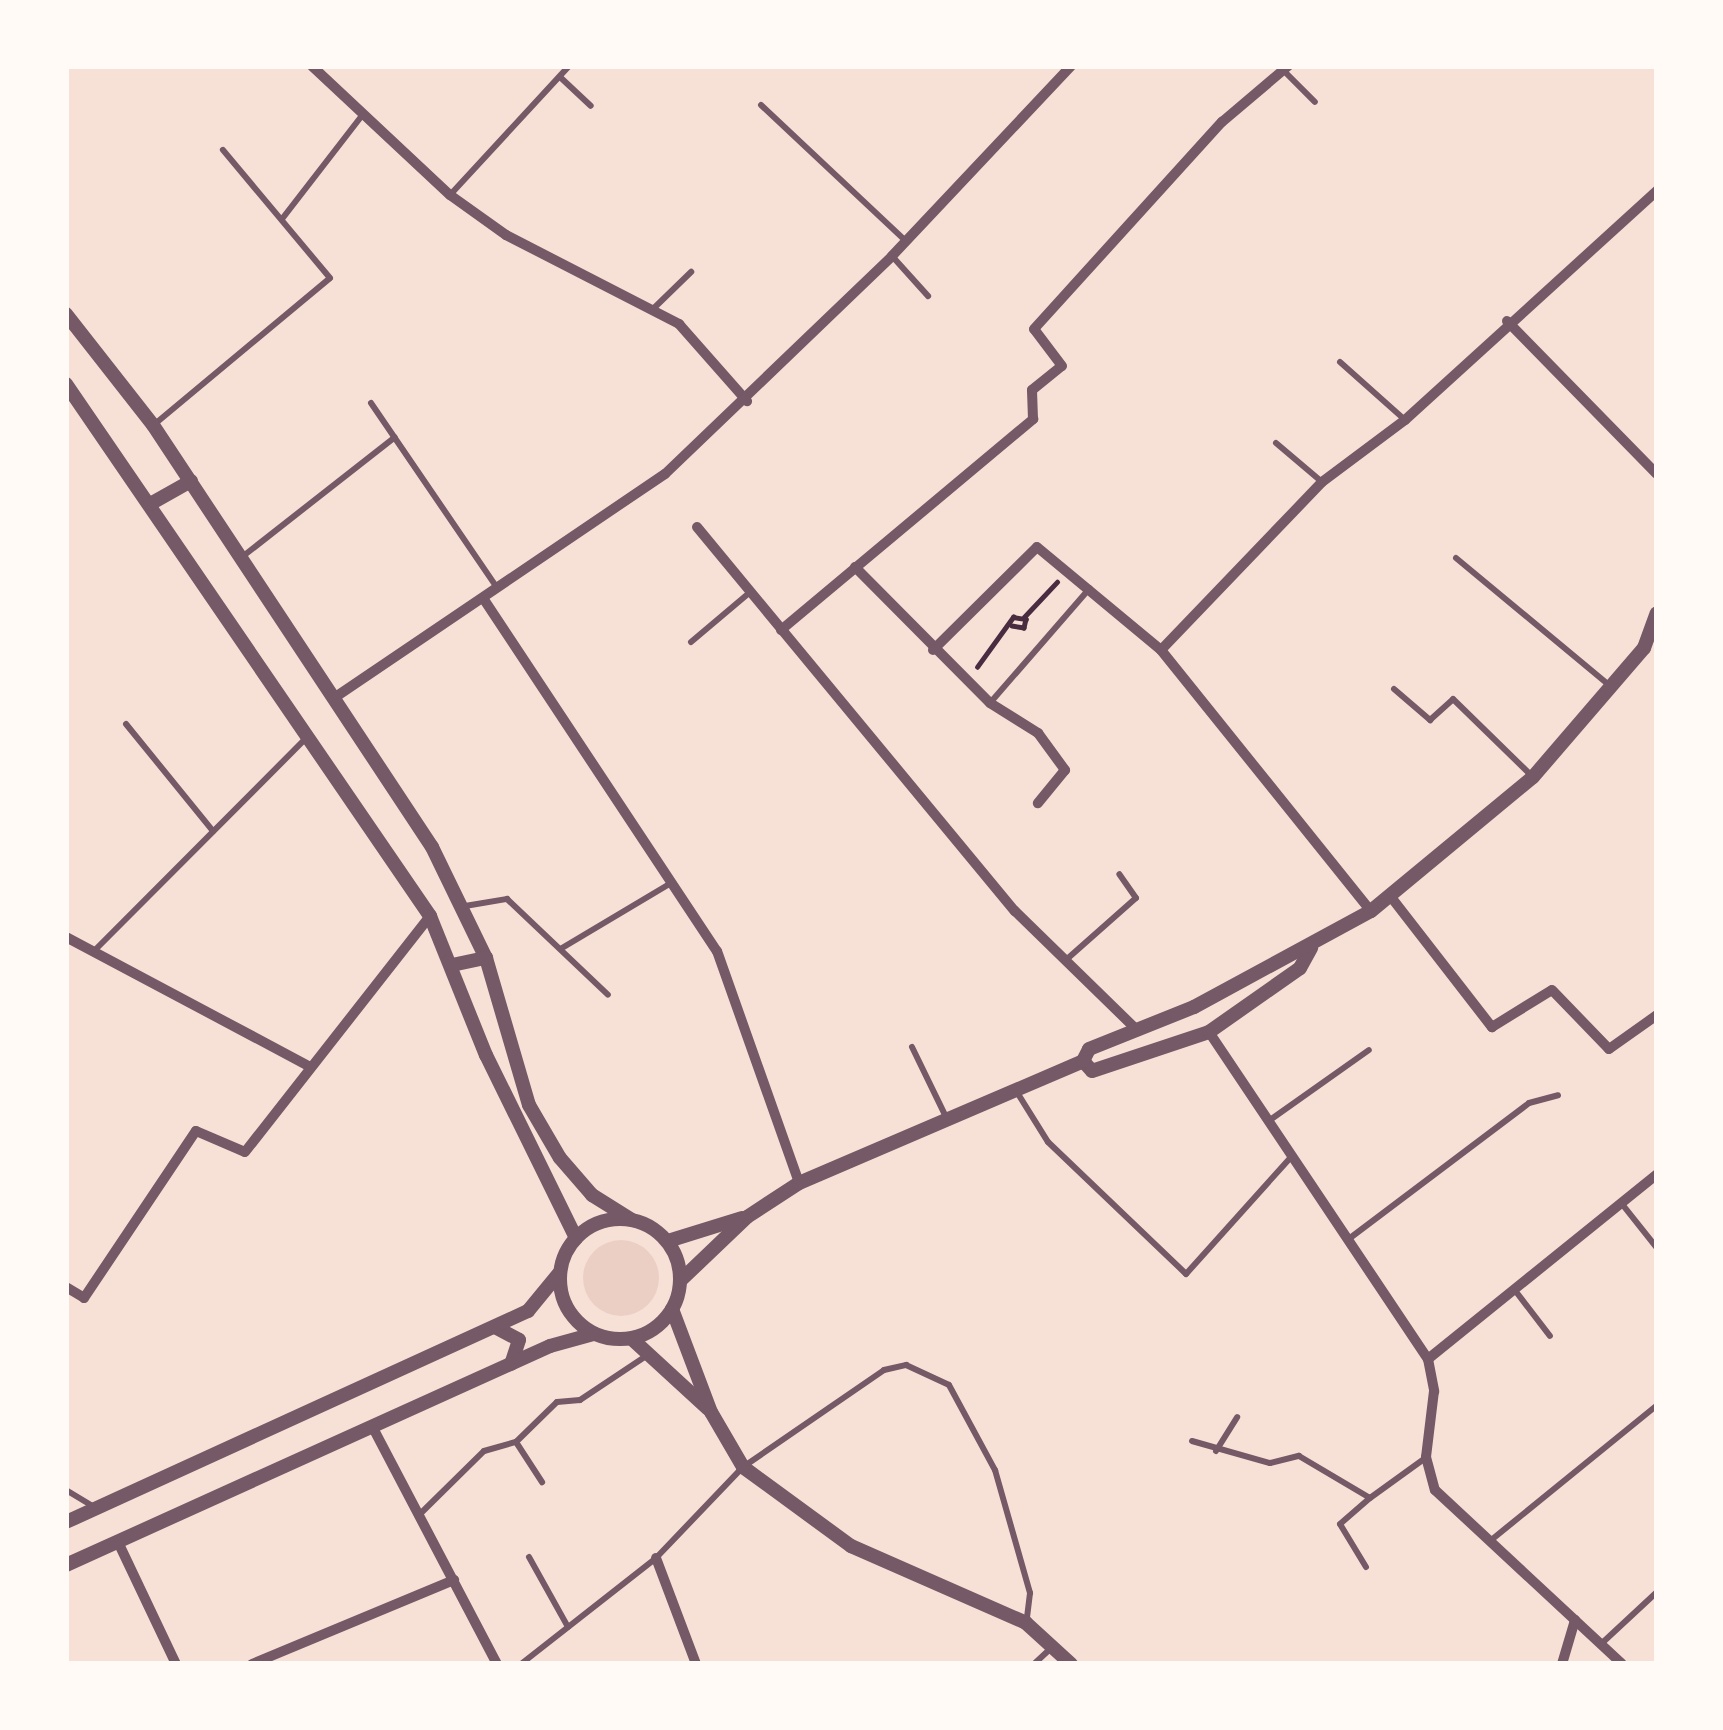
<!DOCTYPE html>
<html>
<head>
<meta charset="utf-8">
<style>
  body { margin:0 }
  #map { position:relative; width:1723px; height:1730px; overflow:hidden; background:#f7e1d7; font-family:"Nunito Sans",sans-serif }
  div>[style] { position:absolute }
  [style*='--x'] { left:calc(var(--x)*1px); top:calc(var(--y)*1px); width:calc(var(--w)*1px); rotate:calc(var(--a)*1deg) }
  .green>* { inset:0; background:#ebcfc5 }
  .round { border-radius:50% }
  .path>* { height:4.5px; margin:-2.25px; padding:0 2.25px; transform-origin:2.25px; border-radius:2.25px; background:#4a2c40 }
  .service>* { height:6px; margin:-3px; padding:0 3px; transform-origin:3px; border-radius:3px; background:#755966 }
  .minor>* { height:10px; margin:-5px; padding:0 5px; transform-origin:5px; border-radius:5px; background:#755966 }
  .tertiary>* { height:14px; margin:-7px; padding:0 7px; transform-origin:7px; border-radius:7px; background:#755966 }
  .tertiary>.ring { margin:-7px; padding:0; box-sizing:content-box; background:none; border:14px solid #755966; border-radius:50% }
  span { translate:-50% -50%; white-space:nowrap; text-align:center; line-height:1.15; -webkit-text-stroke:10px #fffaf5; paint-order:stroke }
  .frame { position:absolute; inset:0; border:69px solid #fffaf5; pointer-events:none }
</style>
</head>
<body>
<div id="map">
  <div class="green">
    <div class="round" style="left:583px;top:1240px;width:76px;height:76px"></div>
  </div>
  <div class="path">
    <div style="--x:1024;--y:617;--w:48;--a:-46.7"></div>
    <div style="--x:977;--y:667;--w:62;--a:-54.2"></div>
    <div style="--x:1013;--y:617;--w:13;--a:9"></div>
    <div style="--x:1026;--y:619;--w:9;--a:103"></div>
    <div style="--x:1024;--y:628;--w:12;--a:-171"></div>
  </div>
  <div class="service">
    <div style="--x:1283;--y:70;--w:45;--a:45"></div>
    <div style="--x:560;--y:77;--w:42;--a:43.1"></div>
    <div style="--x:761;--y:105;--w:197;--a:43.2"></div>
    <div style="--x:450;--y:195;--w:176;--a:-47.3"></div>
    <div style="--x:282;--y:219;--w:134;--a:-52.3"></div>
    <div style="--x:892;--y:256;--w:54;--a:48"></div>
    <div style="--x:654;--y:308;--w:52;--a:-44.2"></div>
    <div style="--x:1340;--y:362;--w:87;--a:41.7"></div>
    <div style="--x:371;--y:403;--w:222;--a:55.7"></div>
    <div style="--x:156;--y:423;--w:226;--a:-39.8"></div>
    <div style="--x:330;--y:278;--w:167;--a:-129.9"></div>
    <div style="--x:1276;--y:443;--w:60;--a:40.3"></div>
    <div style="--x:242;--y:557;--w:194;--a:-38.1"></div>
    <div style="--x:1456;--y:558;--w:200;--a:39.7"></div>
    <div style="--x:691;--y:642;--w:76;--a:-40.2"></div>
    <div style="--x:1394;--y:689;--w:48;--a:40.7"></div>
    <div style="--x:1430;--y:720;--w:31;--a:-42"></div>
    <div style="--x:1453;--y:699;--w:109;--a:44.3"></div>
    <div style="--x:990;--y:703;--w:152;--a:-49"></div>
    <div style="--x:126;--y:724;--w:138;--a:50.9"></div>
    <div style="--x:465;--y:906;--w:43;--a:-9.5"></div>
    <div style="--x:507;--y:899;--w:139;--a:43.5"></div>
    <div style="--x:562;--y:948;--w:127;--a:-30.8"></div>
    <div style="--x:94;--y:951;--w:299;--a:-45.1"></div>
    <div style="--x:1067;--y:959;--w:92;--a:-41.5"></div>
    <div style="--x:1136;--y:898;--w:29;--a:-125"></div>
    <div style="--x:912;--y:1047;--w:78;--a:64.1"></div>
    <div style="--x:1015;--y:1089;--w:62;--a:58.1"></div>
    <div style="--x:1048;--y:1142;--w:191;--a:43.7"></div>
    <div style="--x:1186;--y:1274;--w:157;--a:-48.1"></div>
    <div style="--x:1270;--y:1120;--w:121;--a:-35.3"></div>
    <div style="--x:1622;--y:1204;--w:56;--a:51.5"></div>
    <div style="--x:1350;--y:1238;--w:224;--a:-37"></div>
    <div style="--x:1529;--y:1103;--w:30;--a:-15"></div>
    <div style="--x:1517;--y:1293;--w:54;--a:52.5"></div>
    <div style="--x:1192;--y:1441;--w:81;--a:15.8"></div>
    <div style="--x:1270;--y:1463;--w:30;--a:-14"></div>
    <div style="--x:1299;--y:1456;--w:82;--a:30.6"></div>
    <div style="--x:1370;--y:1498;--w:67;--a:-35.8"></div>
    <div style="--x:516;--y:1442;--w:48;--a:57"></div>
    <div style="--x:1216;--y:1451;--w:40;--a:-58"></div>
    <div style="--x:66;--y:1490;--w:31;--a:31"></div>
    <div style="--x:419;--y:1515;--w:91;--a:-44.6"></div>
    <div style="--x:484;--y:1451;--w:33;--a:-16"></div>
    <div style="--x:516;--y:1442;--w:57;--a:-44.3"></div>
    <div style="--x:557;--y:1402;--w:23;--a:-5"></div>
    <div style="--x:580;--y:1400;--w:79;--a:-33.7"></div>
    <div style="--x:1490;--y:1541;--w:214;--a:-39.1"></div>
    <div style="--x:529;--y:1557;--w:80;--a:60.9"></div>
    <div style="--x:1366;--y:1567;--w:50;--a:-121.2"></div>
    <div style="--x:1340;--y:1524;--w:40;--a:-41"></div>
    <div style="--x:1601;--y:1644;--w:76;--a:-42.9"></div>
    <div style="--x:521;--y:1664;--w:172;--a:-38.1"></div>
    <div style="--x:656;--y:1558;--w:126;--a:-46.3"></div>
    <div style="--x:743;--y:1467;--w:171;--a:-34.5"></div>
    <div style="--x:884;--y:1370;--w:23;--a:-13"></div>
    <div style="--x:906;--y:1365;--w:47;--a:24.9"></div>
    <div style="--x:949;--y:1385;--w:97;--a:61.6"></div>
    <div style="--x:995;--y:1470;--w:128;--a:74.1"></div>
    <div style="--x:1030;--y:1593;--w:26;--a:97"></div>
    <div style="--x:1034;--y:1664;--w:22;--a:-43"></div>
  </div>
  <div class="minor">
    <div style="--x:312;--y:66;--w:189;--a:43.1"></div>
    <div style="--x:450;--y:195;--w:69;--a:35.5"></div>
    <div style="--x:506;--y:235;--w:195;--a:27.2"></div>
    <div style="--x:679;--y:324;--w:103;--a:48.6"></div>
    <div style="--x:1507;--y:321;--w:214;--a:45.6"></div>
    <div style="--x:697;--y:527;--w:499;--a:50.4"></div>
    <div style="--x:1015;--y:911;--w:172;--a:44.3"></div>
    <div style="--x:855;--y:567;--w:192;--a:45.2"></div>
    <div style="--x:990;--y:703;--w:57;--a:32"></div>
    <div style="--x:1038;--y:733;--w:46;--a:53.9"></div>
    <div style="--x:1065;--y:770;--w:43;--a:129.3"></div>
    <div style="--x:483;--y:598;--w:424;--a:56.5"></div>
    <div style="--x:717;--y:951;--w:246;--a:70.5"></div>
    <div style="--x:781;--y:630;--w:329;--a:-39.9"></div>
    <div style="--x:1033;--y:419;--w:29;--a:-92"></div>
    <div style="--x:1032;--y:390;--w:38;--a:-39"></div>
    <div style="--x:1062;--y:366;--w:46;--a:-127.1"></div>
    <div style="--x:1034;--y:329;--w:280;--a:-47.8"></div>
    <div style="--x:1222;--y:122;--w:87;--a:-40.3"></div>
    <div style="--x:933;--y:650;--w:146;--a:-44.7"></div>
    <div style="--x:1037;--y:547;--w:161;--a:39.7"></div>
    <div style="--x:1161;--y:650;--w:335;--a:51.2"></div>
    <div style="--x:1161;--y:650;--w:233;--a:-46.2"></div>
    <div style="--x:1322;--y:482;--w:104;--a:-36.8"></div>
    <div style="--x:1405;--y:420;--w:341;--a:-42.3"></div>
    <div style="--x:334;--y:698;--w:400;--a:-34.1"></div>
    <div style="--x:665;--y:474;--w:315;--a:-43.8"></div>
    <div style="--x:892;--y:256;--w:261;--a:-46.7"></div>
    <div style="--x:1391;--y:897;--w:165;--a:52.2"></div>
    <div style="--x:1492;--y:1027;--w:70;--a:-31.7"></div>
    <div style="--x:1552;--y:990;--w:82;--a:46"></div>
    <div style="--x:1609;--y:1049;--w:59;--a:-35.3"></div>
    <div style="--x:66;--y:937;--w:277;--a:28"></div>
    <div style="--x:1209;--y:1032;--w:394;--a:56.2"></div>
    <div style="--x:1428;--y:1359;--w:33;--a:79"></div>
    <div style="--x:1434;--y:1391;--w:66;--a:96.9"></div>
    <div style="--x:1426;--y:1457;--w:34;--a:75"></div>
    <div style="--x:1435;--y:1490;--w:255;--a:42.9"></div>
    <div style="--x:66;--y:1287;--w:21;--a:31"></div>
    <div style="--x:84;--y:1298;--w:201;--a:-56.2"></div>
    <div style="--x:196;--y:1131;--w:53;--a:23.2"></div>
    <div style="--x:245;--y:1152;--w:300;--a:-51.9"></div>
    <div style="--x:1428;--y:1359;--w:294;--a:-38.9"></div>
    <div style="--x:372;--y:1426;--w:269;--a:62.3"></div>
    <div style="--x:118;--y:1542;--w:135;--a:64.6"></div>
    <div style="--x:656;--y:1558;--w:113;--a:69.3"></div>
    <div style="--x:252;--y:1664;--w:219;--a:-22.6"></div>
    <div style="--x:1562;--y:1664;--w:46;--a:-73.5"></div>
  </div>
  <div class="tertiary">
    <div style="--x:66;--y:314;--w:141;--a:51.9"></div>
    <div style="--x:153;--y:425;--w:506;--a:56.53"></div>
    <div style="--x:432;--y:847;--w:123;--a:64.1"></div>
    <div style="--x:486;--y:958;--w:153;--a:73.7"></div>
    <div style="--x:529;--y:1105;--w:61;--a:59.7"></div>
    <div style="--x:560;--y:1158;--w:49;--a:49.1"></div>
    <div style="--x:592;--y:1195;--w:47;--a:32"></div>
    <div style="--x:66;--y:384;--w:645;--a:55.62"></div>
    <div style="--x:430;--y:916;--w:150;--a:68.1"></div>
    <div style="--x:486;--y:1055;--w:204;--a:63.8"></div>
    <div style="--x:150;--y:504;--w:47;--a:-29.3"></div>
    <div style="--x:452;--y:965;--w:35;--a:-12"></div>
    <div style="--x:1083;--y:1061;--w:13;--a:48"></div>
    <div style="--x:1092;--y:1071;--w:123;--a:-18.4"></div>
    <div style="--x:1209;--y:1032;--w:111;--a:-35.1"></div>
    <div style="--x:1300;--y:968;--w:23;--a:-61"></div>
    <div class="ring" style="left:560px;top:1219px;width:106px;height:106px"></div>
    <div style="--x:668;--y:1241;--w:77;--a:-17.3"></div>
    <div style="--x:681;--y:1280;--w:91;--a:-43.7"></div>
    <div style="--x:747;--y:1217;--w:62;--a:-33.2"></div>
    <div style="--x:799;--y:1183;--w:309;--a:-23.2"></div>
    <div style="--x:1083;--y:1061;--w:13;--a:-63"></div>
    <div style="--x:1089;--y:1049;--w:113;--a:-21.8"></div>
    <div style="--x:1194;--y:1007;--w:201;--a:-28.5"></div>
    <div style="--x:1371;--y:911;--w:210;--a:-39.6"></div>
    <div style="--x:1533;--y:777;--w:170;--a:-49.3"></div>
    <div style="--x:1644;--y:648;--w:37;--a:-70"></div>
    <div style="--x:672;--y:1309;--w:110;--a:69.3"></div>
    <div style="--x:711;--y:1412;--w:64;--a:59.8"></div>
    <div style="--x:743;--y:1467;--w:134;--a:36.2"></div>
    <div style="--x:851;--y:1546;--w:191;--a:23.7"></div>
    <div style="--x:1026;--y:1623;--w:61;--a:42.3"></div>
    <div style="--x:495;--y:1327;--w:27;--a:28"></div>
    <div style="--x:519;--y:1340;--w:25;--a:108"></div>
    <div style="--x:632;--y:1339;--w:103;--a:42.6"></div>
    <div style="--x:66;--y:1522;--w:508;--a:-24.55"></div>
    <div style="--x:528;--y:1311;--w:50;--a:-50.6"></div>
    <div style="--x:66;--y:1565;--w:531;--a:-24.35"></div>
    <div style="--x:550;--y:1346;--w:46;--a:-15.3"></div>
  </div>
  <div class="frame"></div>
</div>
</body>
</html>
